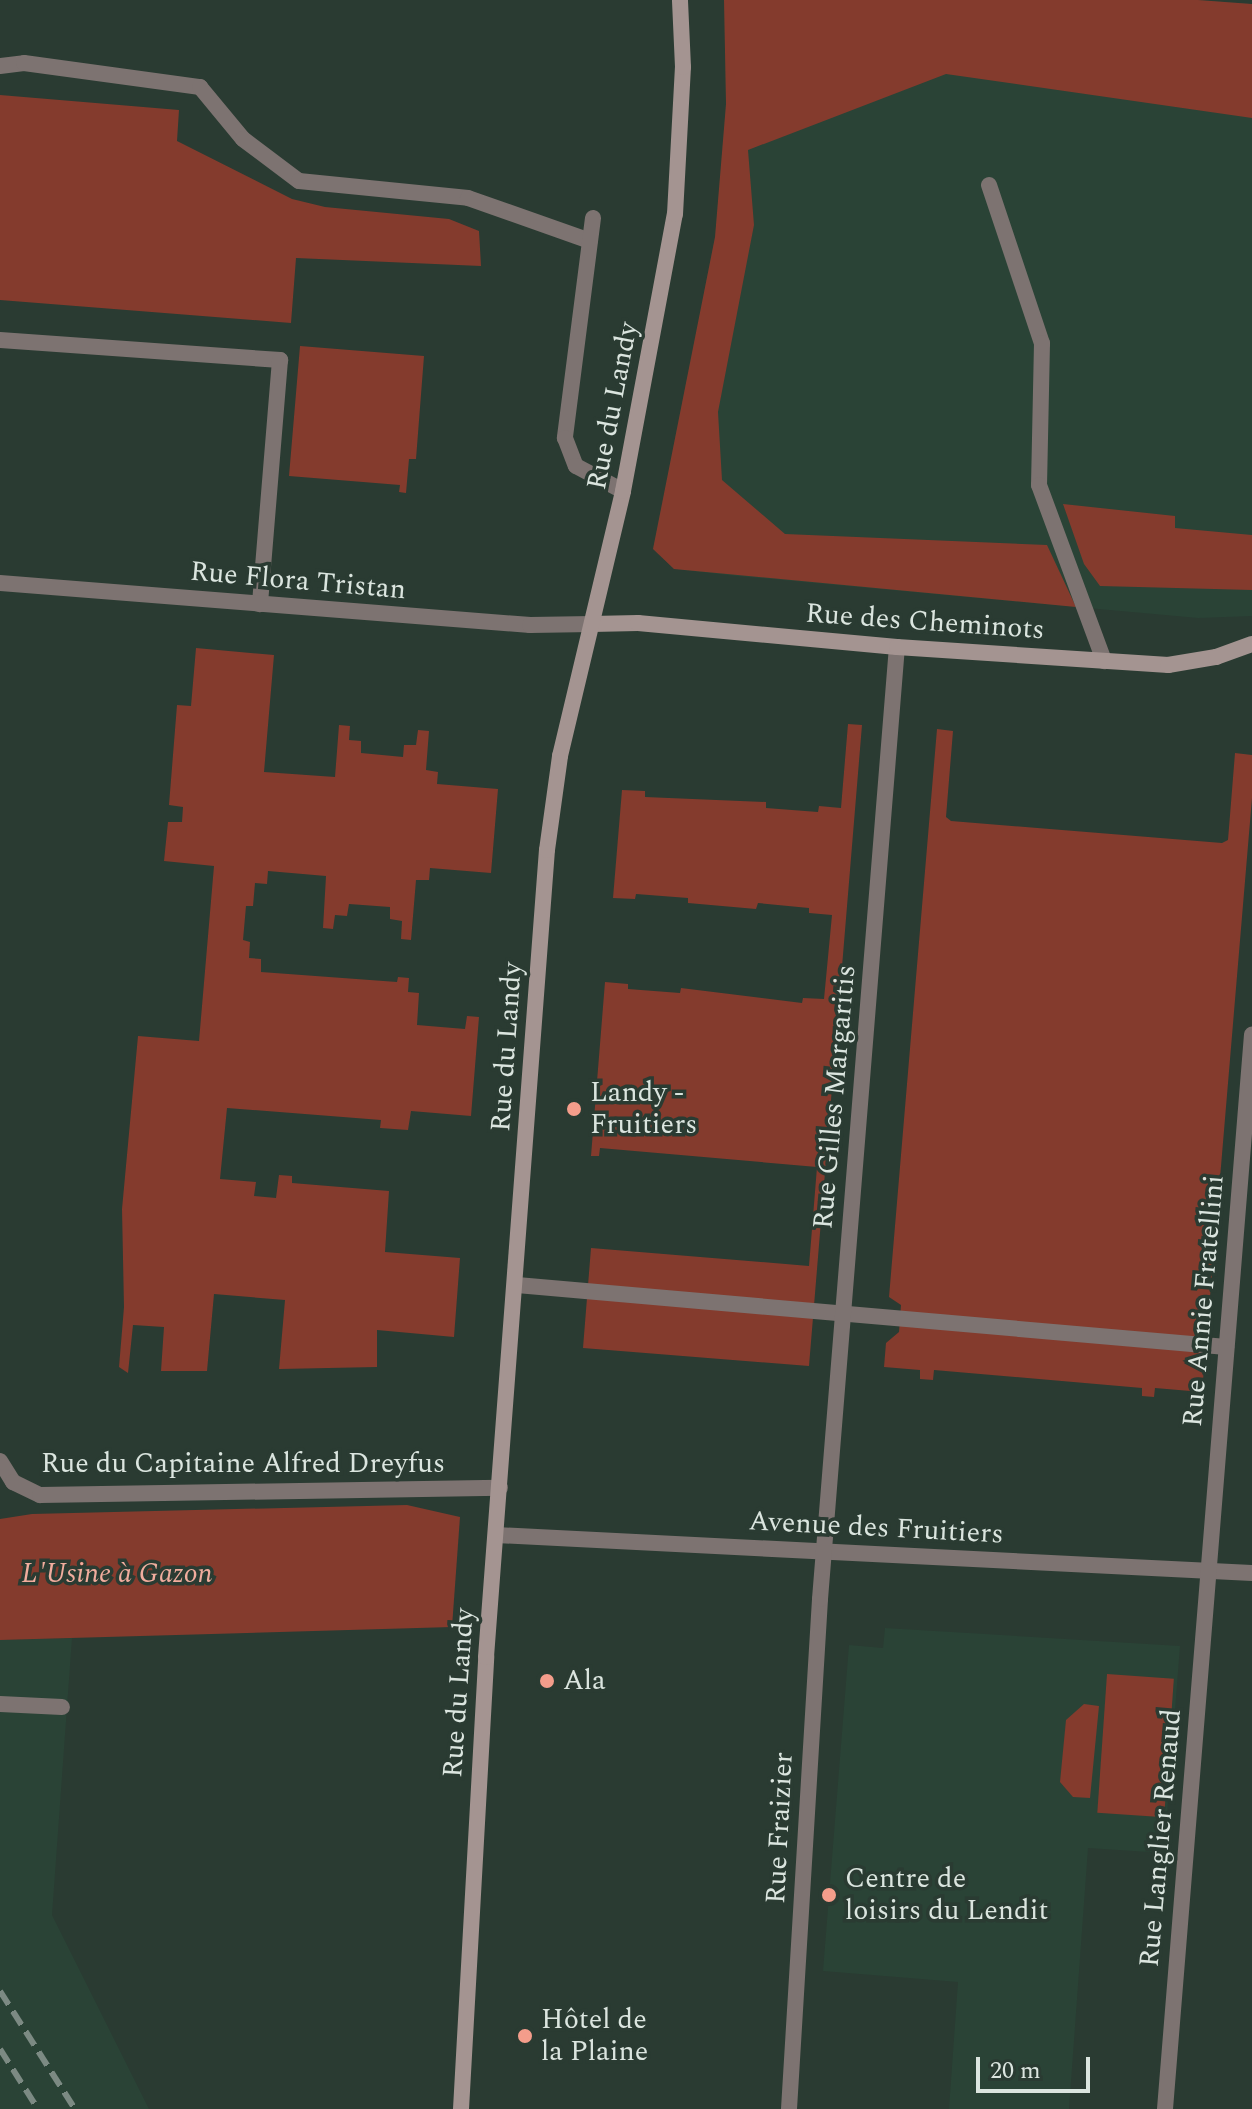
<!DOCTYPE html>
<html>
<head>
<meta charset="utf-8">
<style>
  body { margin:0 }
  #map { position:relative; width:1252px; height:2109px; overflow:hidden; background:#2a3b32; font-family:Spectral,serif }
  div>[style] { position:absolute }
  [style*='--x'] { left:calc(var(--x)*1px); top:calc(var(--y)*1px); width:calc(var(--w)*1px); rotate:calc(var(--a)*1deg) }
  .built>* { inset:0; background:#2a4336 }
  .green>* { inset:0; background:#843b2d; transform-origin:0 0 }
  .lane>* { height:16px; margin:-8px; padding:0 8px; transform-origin:8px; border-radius:8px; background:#7d7371 }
  .street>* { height:16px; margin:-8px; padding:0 8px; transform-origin:8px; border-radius:8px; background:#7d7371 }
  .secondary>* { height:16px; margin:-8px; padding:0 8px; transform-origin:8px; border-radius:8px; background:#a49491 }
  .rail>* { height:6px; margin-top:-3px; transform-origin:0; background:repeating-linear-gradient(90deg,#7c8a83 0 16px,transparent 0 24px) }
  .dots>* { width:22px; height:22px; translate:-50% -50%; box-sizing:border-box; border:4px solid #2a3b32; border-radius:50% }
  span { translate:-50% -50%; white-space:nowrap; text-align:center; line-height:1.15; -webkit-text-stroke:7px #2a3b32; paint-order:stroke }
  .street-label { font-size:28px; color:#dbe5df }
  .poi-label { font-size:28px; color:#dbe5df }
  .left { translate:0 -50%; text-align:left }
  .park-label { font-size:28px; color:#f1ad9e; font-style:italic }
  .scale { position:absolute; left:976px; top:2057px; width:114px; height:36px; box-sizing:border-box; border:4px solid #dbe5df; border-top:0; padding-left:10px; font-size:24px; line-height:28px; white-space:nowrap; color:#dbe5df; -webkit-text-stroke:6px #2a3b32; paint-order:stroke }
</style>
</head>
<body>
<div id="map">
  <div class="built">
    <div style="clip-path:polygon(724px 0,1198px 0,1252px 4px,1252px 616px,1198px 618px,736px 576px,674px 569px,653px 549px,715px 237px,726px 104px)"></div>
    <div style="clip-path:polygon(885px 1628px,1180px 1646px,1164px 1853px,1088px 1848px,1069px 2109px,949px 2109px,958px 1982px,823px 1971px,849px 1645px,883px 1648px)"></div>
    <div style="clip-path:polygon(72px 1638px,52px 1915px,149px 2109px,0 2109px,0 1640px)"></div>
  </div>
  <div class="green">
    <div style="clip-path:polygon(724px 0,1198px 0,1252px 4px,1252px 118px,946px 74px,748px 150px,754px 225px,718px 412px,722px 480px,785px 534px,1047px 545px,1076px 607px,674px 569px,653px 549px,715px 237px,726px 104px)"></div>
    <div style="clip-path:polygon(0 95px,179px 110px,177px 141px,292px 199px,325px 207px,449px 219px,479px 231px,481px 266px,296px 258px,291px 323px,0 300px)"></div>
    <div style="clip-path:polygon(300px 346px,424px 356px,416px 459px,409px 459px,406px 493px,399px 492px,400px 485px,289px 476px)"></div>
    <div style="clip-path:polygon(1063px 504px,1175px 516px,1175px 528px,1252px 535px,1252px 590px,1100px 586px,1084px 564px)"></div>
    <div style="clip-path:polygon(196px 648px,274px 655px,264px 772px,335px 777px,339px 725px,350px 726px,349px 740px,361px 741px,361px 753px,403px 757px,404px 745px,416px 745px,418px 730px,429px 731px,426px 770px,438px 772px,437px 784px,498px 789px,491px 873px,430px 868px,429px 880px,416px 880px,411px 940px,401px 939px,402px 921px,390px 919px,390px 907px,349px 904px,347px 916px,335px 915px,333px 929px,323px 928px,326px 876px,268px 871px,267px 884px,255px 883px,253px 906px,246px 906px,243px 940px,250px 942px,249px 958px,261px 959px,261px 972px,397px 982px,398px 977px,409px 978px,408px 992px,419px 993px,417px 1025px,465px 1029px,467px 1016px,479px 1017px,471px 1116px,411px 1111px,408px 1130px,380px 1128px,381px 1120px,227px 1108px,220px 1179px,256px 1182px,254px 1196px,276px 1198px,279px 1175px,292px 1176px,292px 1183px,389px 1191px,385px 1252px,460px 1258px,454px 1337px,377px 1330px,377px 1367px,279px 1369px,285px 1300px,214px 1294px,207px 1371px,161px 1371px,164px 1327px,133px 1325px,128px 1373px,119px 1367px,124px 1307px,122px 1209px,138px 1036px,199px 1041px,214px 866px,164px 861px,168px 822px,182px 822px,183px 807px,169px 805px,177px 705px,191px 706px)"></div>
    <div style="clip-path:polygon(848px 724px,862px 725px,809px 1366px,583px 1348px,591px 1248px,809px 1266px,817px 1167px,600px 1148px,599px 1156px,591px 1156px,605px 982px,628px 984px,628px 989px,680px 993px,681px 988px,802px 1003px,803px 998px,824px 999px,832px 915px,809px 913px,809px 908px,758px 903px,756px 909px,688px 903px,688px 898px,636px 894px,635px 899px,613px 898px,622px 790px,645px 791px,645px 797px,766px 802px,766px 808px,818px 812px,819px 806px,841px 808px)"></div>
    <div style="clip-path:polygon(937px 729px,953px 731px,946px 817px,951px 821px,1222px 843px,1228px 840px,1235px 753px,1252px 755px,1252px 798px,1202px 1392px,1155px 1388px,1154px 1397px,1142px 1396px,1142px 1388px,934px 1370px,933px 1380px,920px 1379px,920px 1370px,884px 1367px,886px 1343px,899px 1332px,901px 1305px,889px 1297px)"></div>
    <div style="clip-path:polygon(407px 1505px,460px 1517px,452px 1627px,0 1640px,0 1519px,32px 1514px)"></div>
    <div style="left:1107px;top:1674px;width:67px;height:139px;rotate:4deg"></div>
    <div style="clip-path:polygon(1084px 1704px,1099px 1706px,1090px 1798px,1073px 1797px,1060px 1782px,1066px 1720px)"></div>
  </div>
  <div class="lane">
    <div style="--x:0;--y:66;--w:24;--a:-7"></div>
    <div style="--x:24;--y:63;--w:178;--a:7.8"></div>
    <div style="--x:200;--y:87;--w:67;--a:50.4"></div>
    <div style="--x:243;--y:139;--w:70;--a:36.9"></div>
    <div style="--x:299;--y:181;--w:170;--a:5.7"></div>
    <div style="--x:468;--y:198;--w:129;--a:19.4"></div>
    <div style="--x:989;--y:185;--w:167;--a:71.5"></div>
    <div style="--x:1042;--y:343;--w:142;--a:91.2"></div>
    <div style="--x:1039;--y:485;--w:188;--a:69.7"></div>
    <div style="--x:593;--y:218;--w:222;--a:97.3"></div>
    <div style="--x:565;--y:438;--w:30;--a:69"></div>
    <div style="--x:576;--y:466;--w:53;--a:28"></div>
    <div style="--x:0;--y:340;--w:281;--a:4.1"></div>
    <div style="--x:280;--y:360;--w:245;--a:94.7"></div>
    <div style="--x:517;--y:1285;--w:712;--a:5"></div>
    <div style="--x:0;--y:1704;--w:62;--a:2.8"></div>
  </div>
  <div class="street">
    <div style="--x:0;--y:583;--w:532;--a:4.53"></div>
    <div style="--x:530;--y:625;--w:62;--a:-0.9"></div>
    <div style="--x:0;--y:1461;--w:25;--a:58"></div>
    <div style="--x:13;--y:1482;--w:30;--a:26"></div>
    <div style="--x:40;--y:1495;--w:460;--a:-0.9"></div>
    <div style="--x:496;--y:1535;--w:757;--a:2.88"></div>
    <div style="--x:789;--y:2109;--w:511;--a:-86.52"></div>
    <div style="--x:820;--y:1599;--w:955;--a:-85.38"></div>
    <div style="--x:1165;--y:2109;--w:1078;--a:-85.37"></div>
  </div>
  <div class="secondary">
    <div style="--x:592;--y:624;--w:46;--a:-1.2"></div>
    <div style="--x:638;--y:623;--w:260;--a:5.3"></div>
    <div style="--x:897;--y:647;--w:272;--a:3.8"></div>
    <div style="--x:1168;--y:665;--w:49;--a:-9.5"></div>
    <div style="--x:1216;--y:657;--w:38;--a:-20"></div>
    <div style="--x:461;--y:2109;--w:453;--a:-86.8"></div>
    <div style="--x:486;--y:1657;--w:809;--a:-85.68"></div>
    <div style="--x:547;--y:850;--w:95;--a:-82.1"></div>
    <div style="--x:560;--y:756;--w:272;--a:-76.6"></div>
    <div style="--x:623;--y:491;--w:282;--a:-79.4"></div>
    <div style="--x:675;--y:214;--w:147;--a:-86.9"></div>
    <div style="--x:683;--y:67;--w:67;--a:-92.6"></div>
  </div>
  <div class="rail">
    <div style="--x:0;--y:1991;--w:140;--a:57.6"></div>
    <div style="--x:0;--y:2049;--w:71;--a:57.7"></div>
  </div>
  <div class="dots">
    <div style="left:574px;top:1109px;background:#f49d8b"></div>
    <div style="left:547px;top:1681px;background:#f49d8b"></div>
    <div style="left:829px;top:1895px;background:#f49d8b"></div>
    <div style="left:525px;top:2036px;background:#f49d8b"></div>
  </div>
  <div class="street-label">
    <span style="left:613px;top:406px;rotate:-79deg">Rue du Landy</span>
    <span style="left:298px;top:581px;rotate:5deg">Rue Flora Tristan</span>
    <span style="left:925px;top:622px;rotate:4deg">Rue des Cheminots</span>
    <span style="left:507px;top:1047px;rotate:-86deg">Rue du Landy</span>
    <span style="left:835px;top:1097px;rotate:-85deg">Rue Gilles Margaritis</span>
    <span style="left:1204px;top:1301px;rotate:-85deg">Rue Annie Fratellini</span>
    <span style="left:243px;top:1464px">Rue du Capitaine Alfred Dreyfus</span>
    <span style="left:876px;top:1528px;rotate:3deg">Avenue des Fruitiers</span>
    <span style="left:459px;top:1693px;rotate:-86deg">Rue du Landy</span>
    <span style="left:780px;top:1828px;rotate:-87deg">Rue Fraizier</span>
    <span style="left:1161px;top:1838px;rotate:-85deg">Rue Langlier Renaud</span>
  </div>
  <div class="poi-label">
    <span class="left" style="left:590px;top:1109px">Landy -<br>Fruitiers</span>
    <span class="left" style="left:563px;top:1681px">Ala</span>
    <span class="left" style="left:845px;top:1895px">Centre de<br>loisirs du Lendit</span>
    <span class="left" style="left:541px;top:2036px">Hôtel de<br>la Plaine</span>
  </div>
  <div class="park-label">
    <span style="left:117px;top:1574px">L'Usine à Gazon</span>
  </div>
  <div class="scale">20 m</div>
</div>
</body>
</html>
